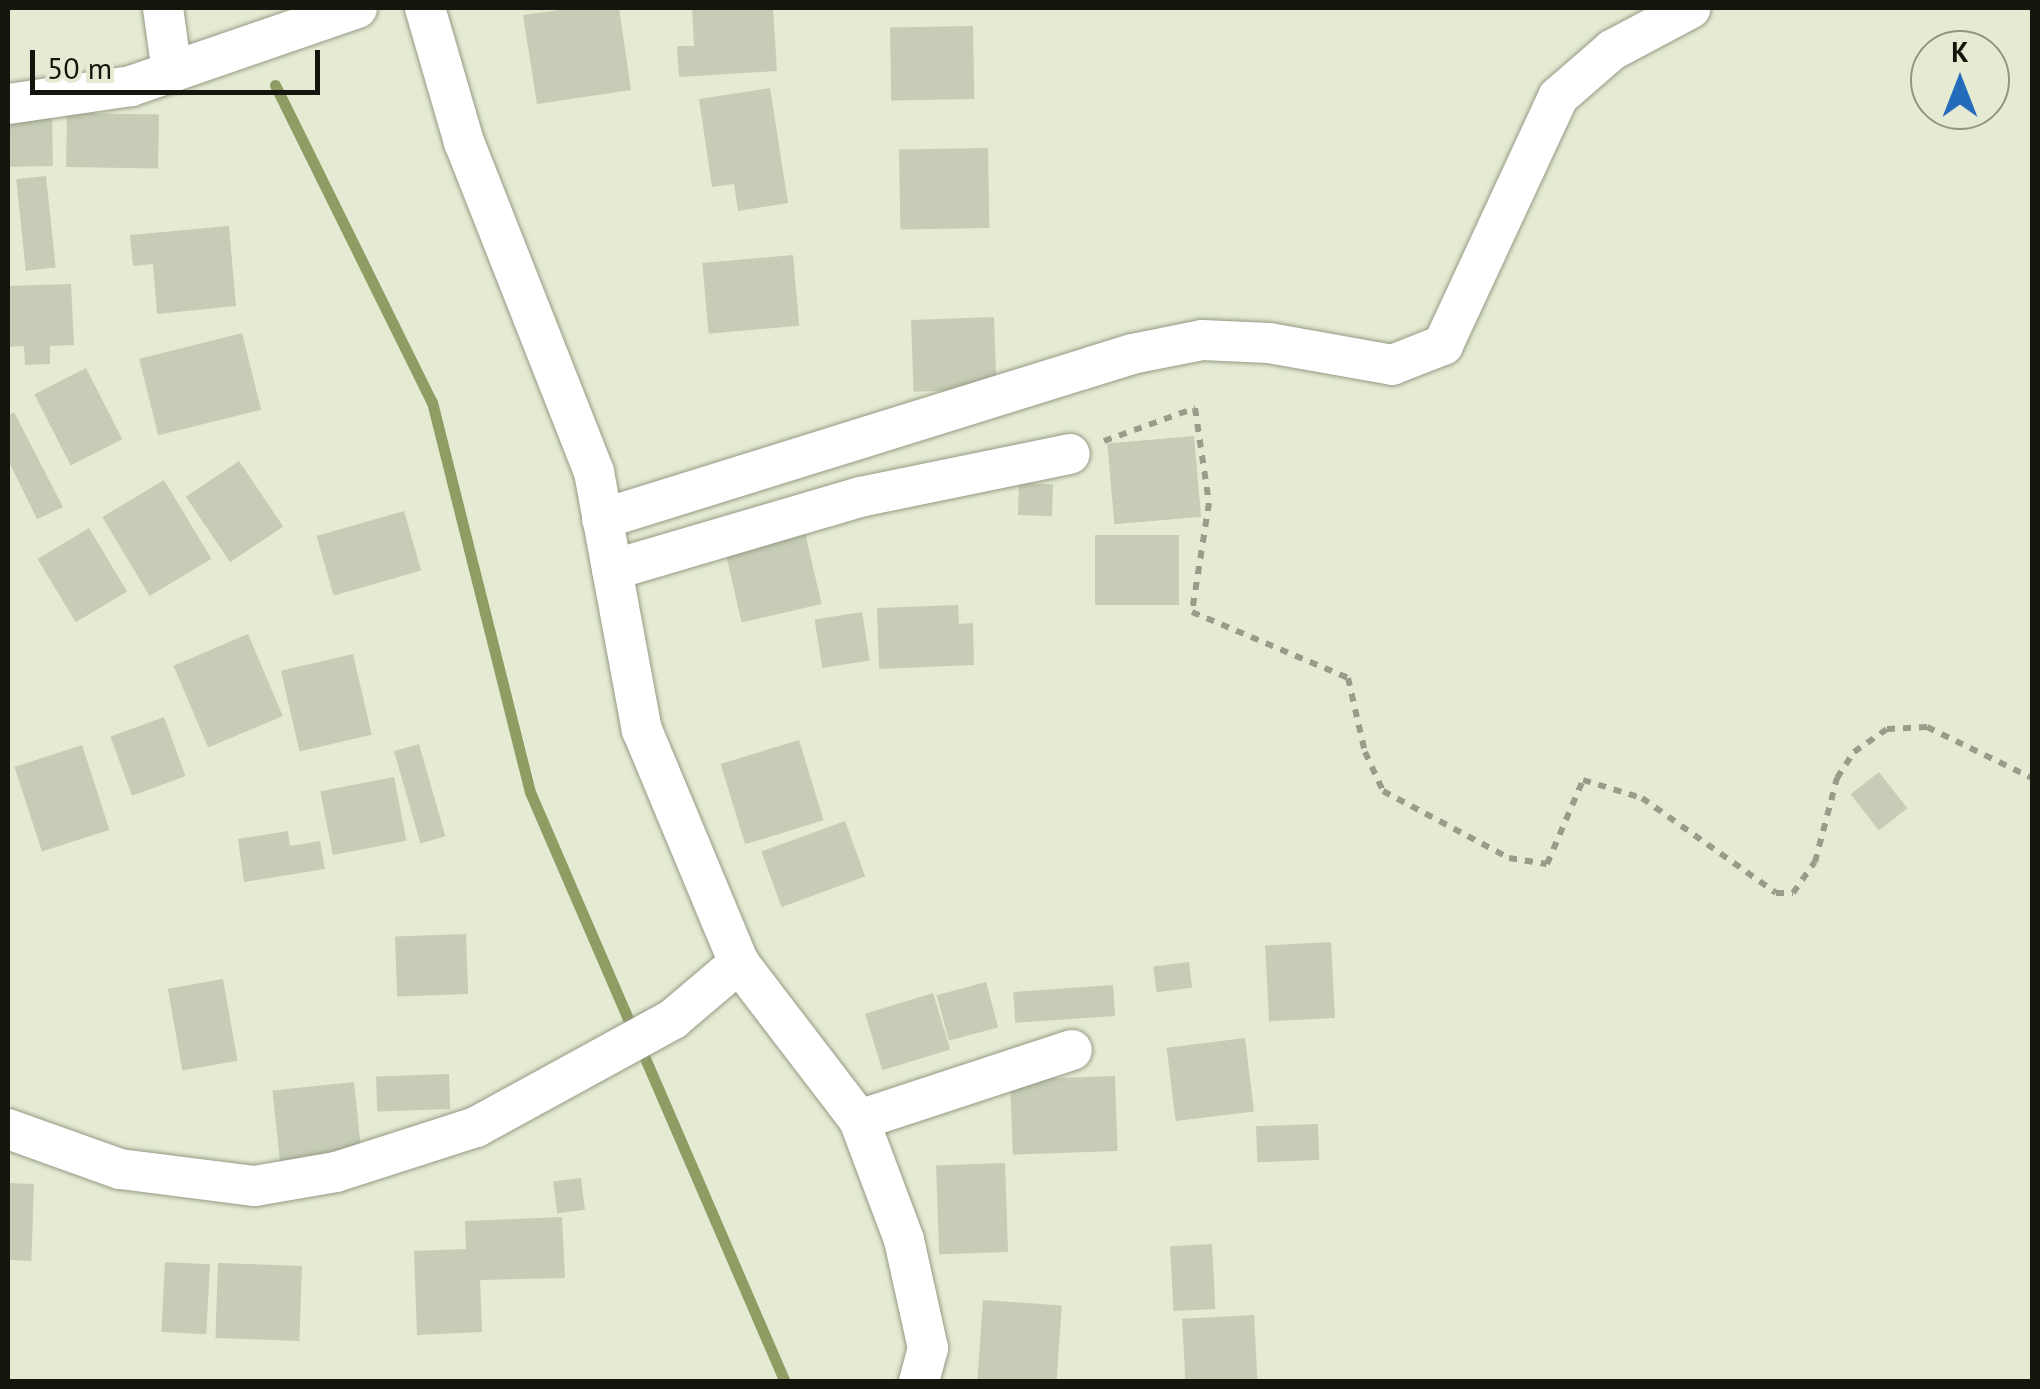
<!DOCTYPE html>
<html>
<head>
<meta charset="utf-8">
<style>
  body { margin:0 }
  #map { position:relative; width:2040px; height:1389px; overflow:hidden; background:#e5ebd3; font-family:"PT Sans",sans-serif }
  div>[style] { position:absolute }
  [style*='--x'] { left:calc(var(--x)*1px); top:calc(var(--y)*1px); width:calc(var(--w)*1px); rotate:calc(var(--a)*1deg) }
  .stream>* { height:11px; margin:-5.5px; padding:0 5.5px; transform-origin:5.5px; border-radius:5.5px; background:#8f9c63 }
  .building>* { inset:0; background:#c6ccb5; transform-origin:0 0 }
  .path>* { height:6px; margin-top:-3px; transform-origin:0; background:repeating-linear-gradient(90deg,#989d8a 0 8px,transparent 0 16px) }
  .roads { filter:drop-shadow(0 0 2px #949a84) drop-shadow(0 0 2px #949a84) }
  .minor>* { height:40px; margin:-20px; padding:0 20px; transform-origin:20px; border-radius:20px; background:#fff }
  span { translate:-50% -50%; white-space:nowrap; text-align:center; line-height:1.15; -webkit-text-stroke:9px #e5ebd3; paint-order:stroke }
  .frame { position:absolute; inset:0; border:10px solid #14160d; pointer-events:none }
  .north { position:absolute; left:1910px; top:30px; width:100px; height:100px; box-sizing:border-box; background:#e5ebd3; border:2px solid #919684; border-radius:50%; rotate:0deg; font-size:28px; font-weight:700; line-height:40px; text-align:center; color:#14160d }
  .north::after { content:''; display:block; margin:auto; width:35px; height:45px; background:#256bbb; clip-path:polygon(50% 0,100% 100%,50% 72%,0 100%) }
  .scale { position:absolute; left:30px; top:50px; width:290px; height:45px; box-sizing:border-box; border:5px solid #14160d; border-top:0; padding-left:12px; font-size:30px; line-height:35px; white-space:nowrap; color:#14160d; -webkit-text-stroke:8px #e5ebd3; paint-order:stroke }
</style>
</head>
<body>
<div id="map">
  <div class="stream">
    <div style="--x:275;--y:85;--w:354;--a:63.7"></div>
    <div style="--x:432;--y:402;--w:402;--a:75.9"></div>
    <div style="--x:530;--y:792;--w:643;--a:66.63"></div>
  </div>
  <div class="building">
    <div style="clip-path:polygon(575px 8px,619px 8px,631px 90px,537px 104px,523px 15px)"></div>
    <div style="clip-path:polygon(692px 8px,773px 8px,777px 71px,679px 77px,677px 46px,694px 46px)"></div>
    <div style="left:973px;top:26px;width:73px;height:83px;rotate:89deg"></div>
    <div style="clip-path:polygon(770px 88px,788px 203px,738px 211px,734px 184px,712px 187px,699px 99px)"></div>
    <div style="left:67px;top:113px;width:92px;height:54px;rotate:1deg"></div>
    <div style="left:52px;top:115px;width:51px;height:44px;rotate:89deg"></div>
    <div style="left:988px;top:148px;width:80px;height:89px;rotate:89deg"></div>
    <div style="left:46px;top:176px;width:92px;height:30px;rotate:84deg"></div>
    <div style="clip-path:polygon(229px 226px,236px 306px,157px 314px,153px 264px,133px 266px,130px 235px)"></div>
    <div style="left:793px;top:255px;width:71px;height:91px;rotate:85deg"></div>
    <div style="clip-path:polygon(71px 284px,74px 345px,50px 346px,50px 364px,25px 365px,24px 346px,8px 347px,8px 286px)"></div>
    <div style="left:994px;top:317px;width:72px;height:83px;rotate:88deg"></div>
    <div style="left:242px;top:333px;width:79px;height:106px;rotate:76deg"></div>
    <div style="left:86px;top:368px;width:80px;height:58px;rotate:63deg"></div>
    <div style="clip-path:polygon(14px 412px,63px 507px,37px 519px,8px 460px,8px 416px)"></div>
    <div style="left:1194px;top:436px;width:81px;height:87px;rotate:85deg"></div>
    <div style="left:239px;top:461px;width:79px;height:64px;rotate:56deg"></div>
    <div style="left:164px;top:480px;width:92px;height:72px;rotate:59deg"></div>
    <div style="left:1019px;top:483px;width:34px;height:32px;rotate:2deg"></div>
    <div style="left:404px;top:511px;width:62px;height:91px;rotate:74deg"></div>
    <div style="left:89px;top:528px;width:74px;height:60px;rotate:59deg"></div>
    <div style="left:804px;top:528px;width:78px;height:82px;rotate:77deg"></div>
    <div style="left:1179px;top:535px;width:70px;height:84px;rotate:90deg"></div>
    <div style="clip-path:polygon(958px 605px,959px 624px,973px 623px,974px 665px,879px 669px,877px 608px)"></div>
    <div style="left:862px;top:612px;width:49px;height:48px;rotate:81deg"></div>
    <div style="left:248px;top:634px;width:89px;height:81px;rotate:67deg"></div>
    <div style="left:353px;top:654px;width:83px;height:74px;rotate:77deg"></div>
    <div style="left:164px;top:717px;width:63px;height:57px;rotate:70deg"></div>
    <div style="left:799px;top:740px;width:84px;height:82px;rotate:73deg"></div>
    <div style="left:419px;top:744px;width:96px;height:26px;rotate:74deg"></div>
    <div style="left:82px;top:745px;width:89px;height:71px;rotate:72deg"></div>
    <div style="left:1879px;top:772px;width:46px;height:36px;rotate:52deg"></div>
    <div style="left:394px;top:777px;width:65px;height:75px;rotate:79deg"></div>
    <div style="left:845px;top:821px;width:59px;height:89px;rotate:70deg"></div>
    <div style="clip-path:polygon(288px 831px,290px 846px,320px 841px,325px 869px,244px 882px,238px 839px)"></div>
    <div style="left:466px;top:934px;width:60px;height:71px;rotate:88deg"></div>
    <div style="left:1331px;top:942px;width:76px;height:66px;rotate:87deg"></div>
    <div style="left:1189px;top:962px;width:26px;height:36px;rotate:83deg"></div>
    <div style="left:223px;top:979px;width:83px;height:56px;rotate:80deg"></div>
    <div style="left:986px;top:982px;width:47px;height:51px;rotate:75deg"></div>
    <div style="left:1113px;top:985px;width:31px;height:100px;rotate:86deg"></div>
    <div style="left:933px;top:993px;width:59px;height:71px;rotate:73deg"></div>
    <div style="left:1245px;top:1038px;width:74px;height:79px;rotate:83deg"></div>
    <div style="left:449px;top:1074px;width:35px;height:73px;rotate:88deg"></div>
    <div style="left:1115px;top:1076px;width:75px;height:105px;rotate:88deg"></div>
    <div style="left:354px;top:1082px;width:71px;height:82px;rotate:84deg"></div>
    <div style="left:1318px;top:1124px;width:36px;height:62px;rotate:88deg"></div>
    <div style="left:1005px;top:1163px;width:89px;height:69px;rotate:88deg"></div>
    <div style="left:581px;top:1178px;width:32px;height:28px;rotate:83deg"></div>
    <div style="left:8px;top:1183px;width:26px;height:77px;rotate:2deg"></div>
    <div style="clip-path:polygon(562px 1217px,565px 1278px,480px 1280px,482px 1332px,417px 1335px,414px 1251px,466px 1249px,465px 1221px)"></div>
    <div style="left:1212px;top:1244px;width:65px;height:42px;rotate:87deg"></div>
    <div style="left:165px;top:1262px;width:45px;height:70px;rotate:3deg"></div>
    <div style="left:218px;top:1263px;width:84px;height:75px;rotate:2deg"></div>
    <div style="left:983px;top:1300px;width:79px;height:82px;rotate:4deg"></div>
    <div style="left:1254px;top:1315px;width:65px;height:72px;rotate:87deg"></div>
  </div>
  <div class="path">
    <div style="--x:1104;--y:441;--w:97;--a:-19.9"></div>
    <div style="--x:1195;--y:408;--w:96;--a:81.6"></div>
    <div style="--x:1209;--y:503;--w:110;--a:98.9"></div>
    <div style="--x:1192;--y:612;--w:169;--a:22.9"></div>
    <div style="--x:1348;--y:678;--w:76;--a:77.1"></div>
    <div style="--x:1365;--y:752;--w:43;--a:65.2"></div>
    <div style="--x:1383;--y:791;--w:143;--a:28"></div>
    <div style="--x:1509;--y:858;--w:38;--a:9"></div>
    <div style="--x:1547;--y:864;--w:91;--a:-66.8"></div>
    <div style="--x:1583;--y:780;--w:62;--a:17"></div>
    <div style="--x:1642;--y:798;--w:164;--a:35.3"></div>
    <div style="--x:1776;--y:893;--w:17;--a:0"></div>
    <div style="--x:1793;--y:893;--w:38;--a:-55"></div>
    <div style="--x:1815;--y:862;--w:87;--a:-75.3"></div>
    <div style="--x:1837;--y:778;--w:31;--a:-57"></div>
    <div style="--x:1854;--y:752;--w:40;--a:-34.9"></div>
    <div style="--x:1887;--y:729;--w:40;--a:-2.9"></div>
    <div style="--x:1927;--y:727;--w:117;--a:25.9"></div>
  </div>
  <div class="roads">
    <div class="minor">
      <div style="--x:163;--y:8;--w:65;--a:82"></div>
      <div style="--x:425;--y:8;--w:140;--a:73.8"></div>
      <div style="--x:464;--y:142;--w:355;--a:68.5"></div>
      <div style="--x:594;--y:472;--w:262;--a:79.5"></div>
      <div style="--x:642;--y:730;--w:252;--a:67.4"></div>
      <div style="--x:739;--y:963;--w:198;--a:52.6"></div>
      <div style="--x:859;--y:1120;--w:128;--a:69.4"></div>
      <div style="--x:904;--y:1240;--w:111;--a:77.5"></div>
      <div style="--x:928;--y:1348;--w:35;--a:105"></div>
      <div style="--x:8;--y:104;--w:124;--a:-8.3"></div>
      <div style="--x:131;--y:86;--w:239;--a:-19"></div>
      <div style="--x:602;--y:519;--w:555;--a:-17.29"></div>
      <div style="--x:1132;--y:354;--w:71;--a:-11.3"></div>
      <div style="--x:1202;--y:340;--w:67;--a:2.6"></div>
      <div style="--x:1269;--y:343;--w:125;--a:10.1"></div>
      <div style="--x:1392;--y:365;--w:55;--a:-21.4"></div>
      <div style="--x:1443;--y:345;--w:273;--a:-65.1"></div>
      <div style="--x:1558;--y:97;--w:72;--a:-41"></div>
      <div style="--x:1612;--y:50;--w:89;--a:-28"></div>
      <div style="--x:612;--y:570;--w:259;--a:-16.4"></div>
      <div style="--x:860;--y:497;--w:214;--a:-11.6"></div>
      <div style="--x:859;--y:1120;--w:224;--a:-18.2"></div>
      <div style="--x:8;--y:1129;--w:119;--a:19.7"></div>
      <div style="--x:120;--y:1169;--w:136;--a:7.2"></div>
      <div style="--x:255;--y:1186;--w:82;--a:-9.8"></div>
      <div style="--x:336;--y:1172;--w:147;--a:-17.8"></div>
      <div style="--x:476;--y:1127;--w:225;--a:-28.7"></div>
      <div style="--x:673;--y:1019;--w:87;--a:-40.3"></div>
    </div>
  </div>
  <div class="frame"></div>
  <div class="north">K</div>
  <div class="scale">50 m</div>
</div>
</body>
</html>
